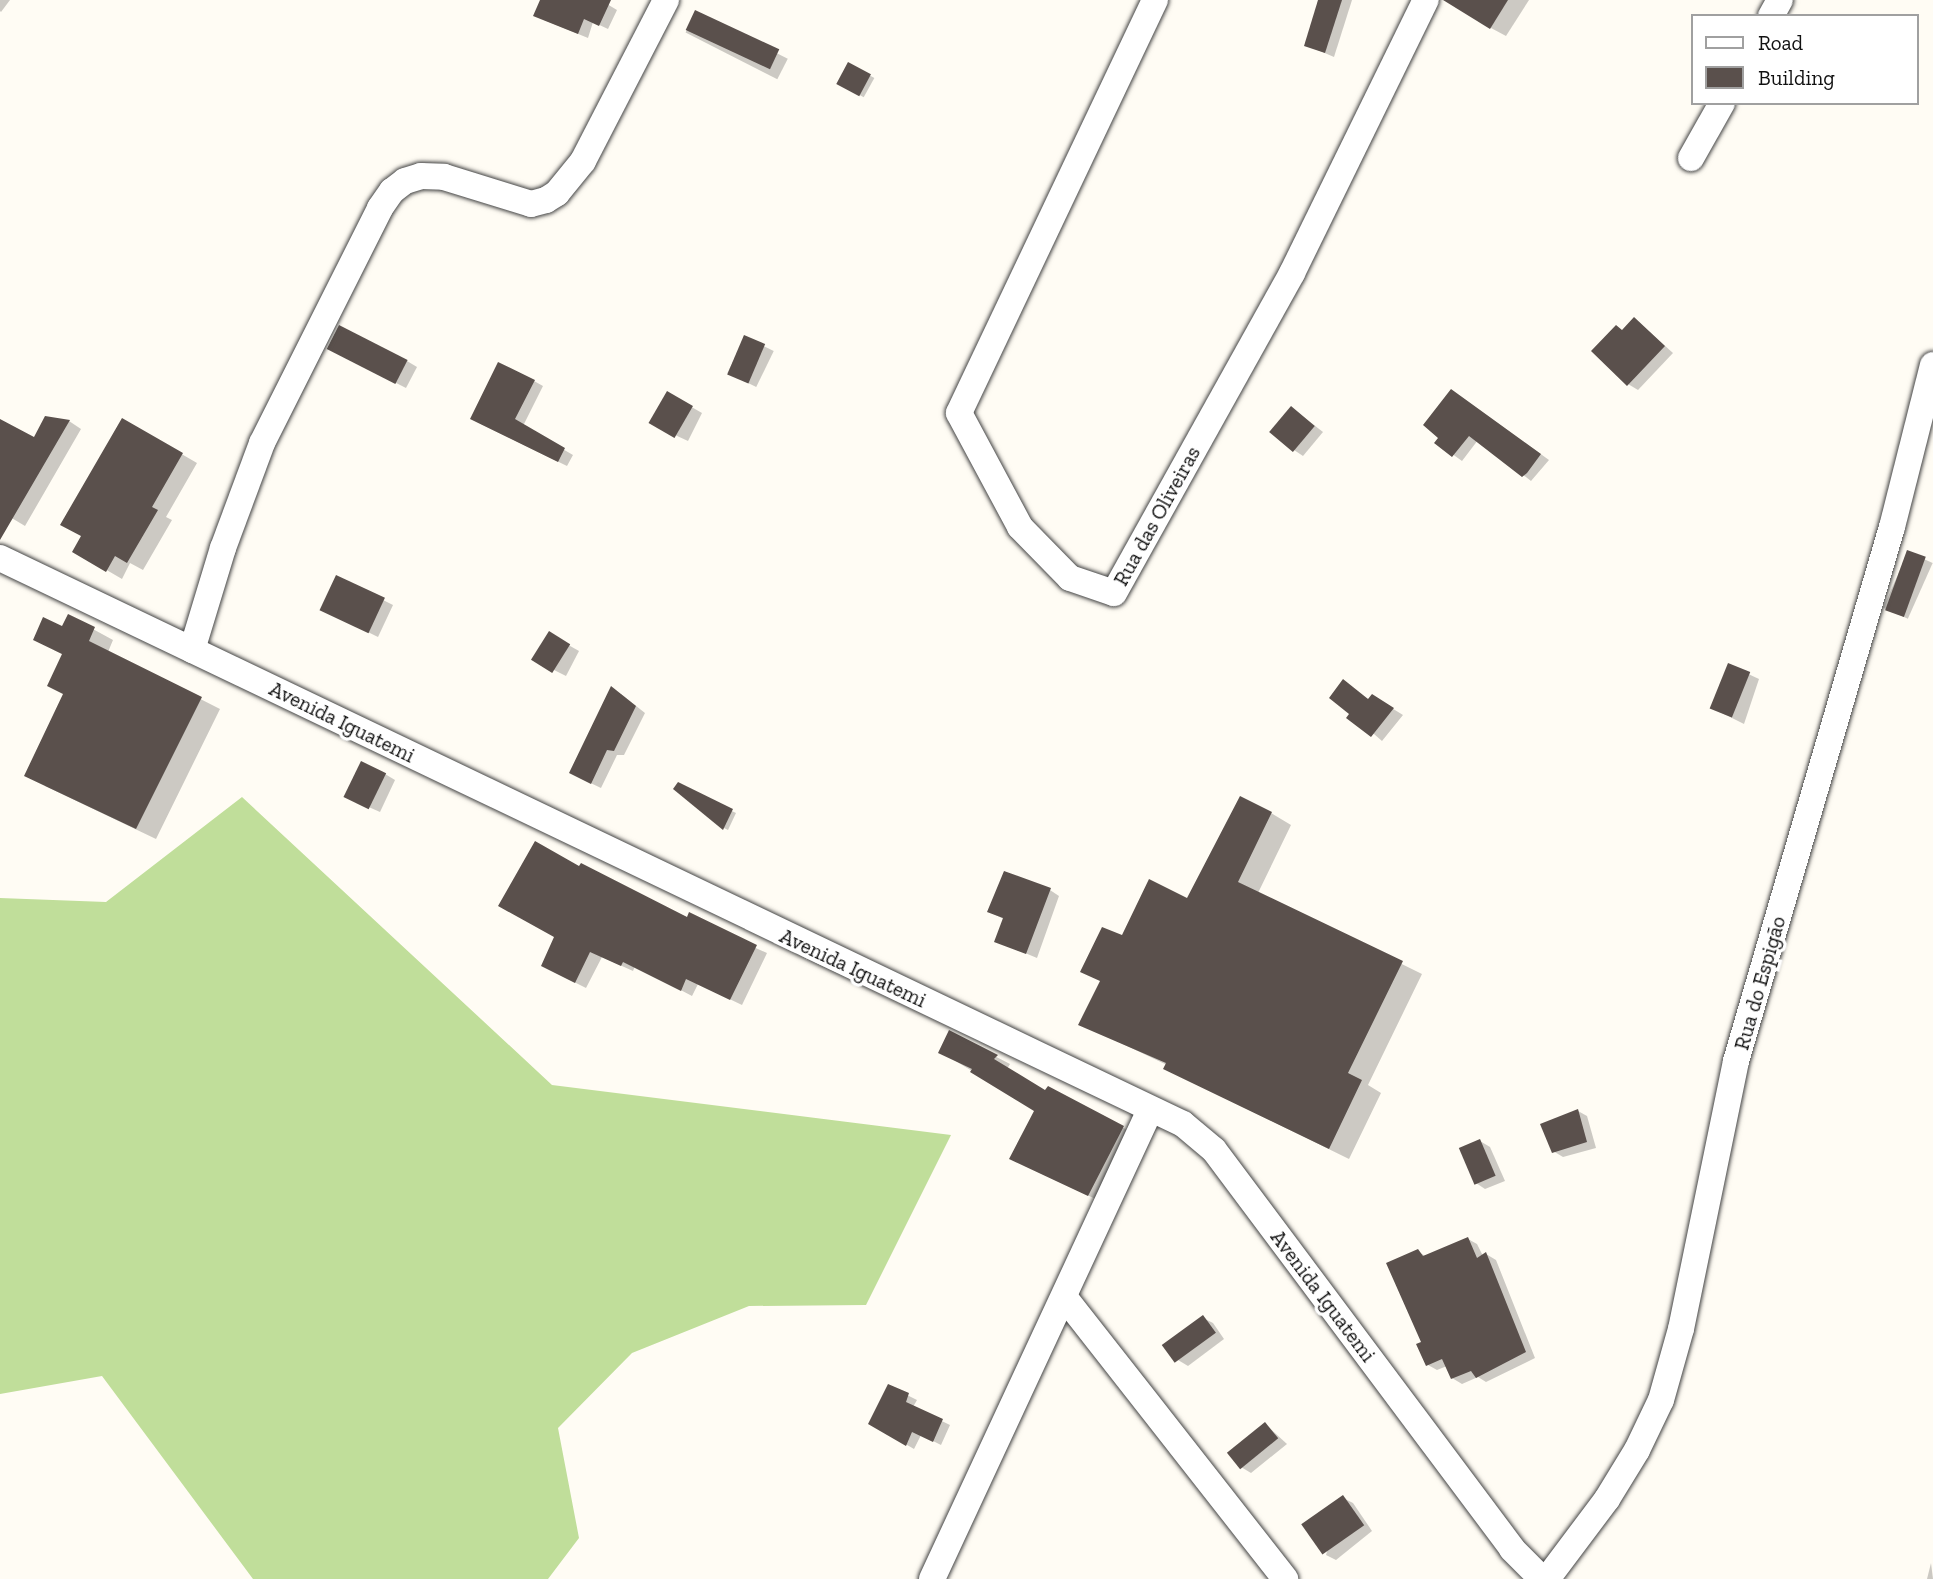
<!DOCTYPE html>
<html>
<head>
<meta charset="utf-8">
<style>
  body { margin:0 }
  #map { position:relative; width:1933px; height:1579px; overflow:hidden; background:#fffcf4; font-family:"Zilla Slab",serif }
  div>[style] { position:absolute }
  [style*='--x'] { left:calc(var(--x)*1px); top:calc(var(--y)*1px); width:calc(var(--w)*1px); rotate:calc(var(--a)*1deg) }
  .forest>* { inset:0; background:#c0de9a }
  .shadow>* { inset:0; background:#0003; transform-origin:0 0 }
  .building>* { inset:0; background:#5a504c; transform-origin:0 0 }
  .roads { filter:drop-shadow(0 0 2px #444) drop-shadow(0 0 2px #444) }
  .minor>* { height:26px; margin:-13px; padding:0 13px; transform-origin:13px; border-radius:13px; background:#fff }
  span { translate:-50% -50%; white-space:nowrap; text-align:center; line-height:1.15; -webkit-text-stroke:7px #fff; paint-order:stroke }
  .street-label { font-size:21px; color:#111 }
  .legend { position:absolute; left:1691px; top:14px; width:228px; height:91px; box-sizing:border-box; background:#fff; border:2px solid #a0a0a0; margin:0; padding:9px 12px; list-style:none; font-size:21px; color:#111 }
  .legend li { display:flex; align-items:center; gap:14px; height:35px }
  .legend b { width:35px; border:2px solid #a0a0a0 }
</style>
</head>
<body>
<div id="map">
  <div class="forest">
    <div style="clip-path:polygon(242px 797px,552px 1085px,951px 1135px,866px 1305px,749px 1306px,632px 1353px,558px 1428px,579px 1538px,548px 1579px,253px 1579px,102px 1376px,0 1394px,0 898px,106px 902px)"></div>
  </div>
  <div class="shadow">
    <div style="clip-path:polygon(0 0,10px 0,1px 12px,0 11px)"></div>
    <div style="clip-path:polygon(542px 0,609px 0,607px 4px,617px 10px,608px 29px,593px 22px,588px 38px,544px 20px)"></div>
    <div style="clip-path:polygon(1320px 0,1352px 0,1334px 57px,1306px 45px)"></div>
    <div style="clip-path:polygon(1467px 0,1529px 0,1506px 36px,1491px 28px)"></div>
    <div style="left:696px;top:12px;width:103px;height:23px;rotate:27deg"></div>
    <div style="left:849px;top:64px;width:29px;height:22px;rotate:29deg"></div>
    <div style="clip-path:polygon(1635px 319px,1673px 353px,1638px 390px,1628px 384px,1623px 330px)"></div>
    <div style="left:745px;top:337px;width:32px;height:40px;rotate:26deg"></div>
    <div style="clip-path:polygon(339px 354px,407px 361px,417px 367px,406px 388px)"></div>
    <div style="clip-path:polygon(534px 381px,543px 386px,523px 426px,573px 455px,567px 466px,481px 424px)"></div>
    <div style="clip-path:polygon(667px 393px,702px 413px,688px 441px,662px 429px)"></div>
    <div style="clip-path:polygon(1460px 396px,1549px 460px,1531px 481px,1478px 440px,1462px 461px,1437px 443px)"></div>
    <div style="clip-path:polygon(1292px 408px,1323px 432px,1303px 456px,1294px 450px)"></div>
    <div style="clip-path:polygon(123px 420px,197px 463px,166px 517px,172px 520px,143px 570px,130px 563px,122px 579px,74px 551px,83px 536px)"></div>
    <div style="clip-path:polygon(0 421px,34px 440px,69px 421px,81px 429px,25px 526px,0 511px)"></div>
    <div style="left:1908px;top:552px;width:27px;height:61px;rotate:24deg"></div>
    <div style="clip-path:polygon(337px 577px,393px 605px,378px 637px,333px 615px)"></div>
    <div style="clip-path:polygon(69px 616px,113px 640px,108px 652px,220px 709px,156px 839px,45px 786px,65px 695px,64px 655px,54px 650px)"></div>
    <div style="clip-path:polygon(549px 634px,579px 651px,566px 676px,546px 666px)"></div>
    <div style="clip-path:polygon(1729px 665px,1759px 679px,1744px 724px,1722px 713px)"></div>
    <div style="clip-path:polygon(1344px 682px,1369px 700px,1382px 702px,1403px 715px,1382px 741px,1351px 714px)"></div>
    <div style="clip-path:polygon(621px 694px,645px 713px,624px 755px,617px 755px,601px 788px,580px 778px)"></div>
    <div style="clip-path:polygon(385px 774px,395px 780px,380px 812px,346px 797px)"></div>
    <div style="clip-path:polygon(678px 785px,736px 813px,728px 830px,724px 828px)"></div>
    <div style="clip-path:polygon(1271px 813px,1291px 825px,1258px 893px,1422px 974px,1368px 1085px,1381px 1093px,1349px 1159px,1186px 1079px,1167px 1065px,1081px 1024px,1123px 937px,1188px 901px)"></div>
    <div style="clip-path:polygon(580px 869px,767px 953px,742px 1005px,698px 984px,692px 996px,635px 966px,633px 971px,602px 957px,586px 988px,554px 972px,556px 936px)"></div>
    <div style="clip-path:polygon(1050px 890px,1059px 896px,1037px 958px,996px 941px,1004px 919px,989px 912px)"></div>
    <div style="clip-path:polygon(950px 1033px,1010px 1064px,1007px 1069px,1046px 1093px,1048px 1088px,1137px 1135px,1102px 1202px,1025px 1166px,1037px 1111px,954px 1060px)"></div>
    <div style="clip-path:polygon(1578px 1111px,1587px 1116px,1596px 1148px,1563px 1157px,1553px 1151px)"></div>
    <div style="clip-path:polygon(1480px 1141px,1490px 1147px,1505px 1181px,1485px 1189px,1476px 1183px)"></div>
    <div style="clip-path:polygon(1468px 1239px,1477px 1244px,1483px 1256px,1486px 1254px,1496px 1260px,1535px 1358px,1486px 1382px,1478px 1377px,1462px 1384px,1452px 1378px,1447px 1366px,1437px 1370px,1428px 1365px,1417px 1251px,1427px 1257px)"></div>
    <div style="clip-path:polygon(1203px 1318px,1213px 1323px,1224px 1339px,1188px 1366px,1178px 1360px)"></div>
    <div style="clip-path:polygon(889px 1386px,917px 1400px,913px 1407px,950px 1425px,941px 1445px,921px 1435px,914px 1449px,871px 1424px)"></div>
    <div style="clip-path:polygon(1265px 1424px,1287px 1444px,1251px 1473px,1241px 1467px)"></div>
    <div style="clip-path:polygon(1343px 1498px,1353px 1503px,1372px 1531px,1336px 1560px,1326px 1555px)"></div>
    <div style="clip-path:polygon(1931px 1563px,1933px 1579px,1927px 1579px)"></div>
  </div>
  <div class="building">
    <div style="clip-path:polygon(540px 0,611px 0,599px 26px,584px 19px,578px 34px,533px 16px)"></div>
    <div style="clip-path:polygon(1318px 0,1342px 0,1325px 53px,1304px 46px)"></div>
    <div style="clip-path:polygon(1443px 0,1508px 0,1490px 29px)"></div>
    <div style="left:695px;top:10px;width:93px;height:22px;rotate:25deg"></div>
    <div style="left:848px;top:62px;width:26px;height:25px;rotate:28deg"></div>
    <div style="clip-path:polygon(1634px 317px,1665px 346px,1627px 386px,1591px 351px,1616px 325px,1622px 330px)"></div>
    <div style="left:339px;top:325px;width:77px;height:27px;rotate:27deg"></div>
    <div style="left:744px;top:335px;width:23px;height:43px;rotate:23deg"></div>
    <div style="clip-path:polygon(498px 362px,535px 380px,515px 419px,565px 448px,558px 462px,470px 419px)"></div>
    <div style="clip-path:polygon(1451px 389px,1541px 454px,1527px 473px,1522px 477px,1469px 436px,1452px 457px,1434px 443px,1438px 438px,1423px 425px)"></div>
    <div style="left:667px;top:391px;width:30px;height:37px;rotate:30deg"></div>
    <div style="left:1291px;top:406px;width:31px;height:34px;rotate:40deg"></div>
    <div style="clip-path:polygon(45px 416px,70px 420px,0 540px,0 419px,34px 437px)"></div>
    <div style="clip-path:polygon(122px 418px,183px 453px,152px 507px,158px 510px,127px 563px,115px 556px,106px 572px,72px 552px,81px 536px,60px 525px)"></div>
    <div style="left:1907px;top:550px;width:20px;height:64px;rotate:20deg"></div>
    <div style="left:336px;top:575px;width:54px;height:39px;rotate:25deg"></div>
    <div style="clip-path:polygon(68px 614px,95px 627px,89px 641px,202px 697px,136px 829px,24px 776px,63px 694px,47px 686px,62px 654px,33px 640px,43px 617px,62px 626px)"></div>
    <div style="left:549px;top:631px;width:25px;height:34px;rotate:32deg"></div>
    <div style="left:1728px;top:663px;width:24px;height:49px;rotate:22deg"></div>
    <div style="clip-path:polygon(1343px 679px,1368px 699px,1372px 694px,1394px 708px,1371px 737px,1346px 718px,1349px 714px,1329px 698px)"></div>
    <div style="clip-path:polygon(611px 686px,636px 706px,614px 751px,607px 750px,591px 784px,569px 773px)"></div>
    <div style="left:361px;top:761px;width:28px;height:40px;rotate:26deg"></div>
    <div style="clip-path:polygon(678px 782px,733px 809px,723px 830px,673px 789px)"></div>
    <div style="clip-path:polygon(1240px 796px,1272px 812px,1238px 882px,1403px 961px,1348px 1073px,1362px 1080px,1329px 1149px,1163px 1069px,1166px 1063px,1078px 1025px,1100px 981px,1080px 972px,1102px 927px,1122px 935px,1149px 879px,1187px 898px)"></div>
    <div style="clip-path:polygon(535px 841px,579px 866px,581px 863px,687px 917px,689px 912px,757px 945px,730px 1000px,686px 979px,681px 991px,623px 962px,621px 966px,590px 952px,575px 983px,541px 966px,554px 937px,498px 906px)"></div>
    <div style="clip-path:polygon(1004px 871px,1051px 888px,1026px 954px,994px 942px,1003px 918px,987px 912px)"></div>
    <div style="clip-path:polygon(949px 1030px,998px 1055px,994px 1059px,1045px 1090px,1048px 1086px,1124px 1126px,1088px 1196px,1009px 1159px,1034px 1111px,970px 1072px,972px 1069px,938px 1053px)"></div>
    <div style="clip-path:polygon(1578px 1109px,1587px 1142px,1552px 1153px,1540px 1124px)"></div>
    <div style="left:1480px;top:1139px;width:40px;height:23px;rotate:67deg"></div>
    <div style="clip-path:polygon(1468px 1237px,1477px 1258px,1486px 1252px,1526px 1352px,1476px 1378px,1471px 1371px,1451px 1379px,1442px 1359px,1426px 1366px,1416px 1344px,1421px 1342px,1386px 1263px,1418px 1249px,1423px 1256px)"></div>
    <div style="left:1203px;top:1315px;width:22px;height:51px;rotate:54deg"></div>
    <div style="clip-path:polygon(888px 1384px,909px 1393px,906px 1402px,943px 1419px,933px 1442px,912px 1432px,906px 1446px,868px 1424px)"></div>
    <div style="left:1265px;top:1422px;width:21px;height:49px;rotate:51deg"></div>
    <div style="left:1343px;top:1495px;width:37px;height:51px;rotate:55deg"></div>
  </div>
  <div class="roads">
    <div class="minor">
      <div style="--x:1155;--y:0;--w:457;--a:115.4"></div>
      <div style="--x:959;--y:413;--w:129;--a:61.8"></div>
      <div style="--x:1020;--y:527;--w:71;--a:45.6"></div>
      <div style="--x:1070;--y:578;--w:46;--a:18.8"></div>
      <div style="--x:1114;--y:593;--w:366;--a:-60.9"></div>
      <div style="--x:1292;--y:273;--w:304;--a:-63.9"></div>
      <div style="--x:1771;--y:16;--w:18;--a:-61"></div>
      <div style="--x:1691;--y:158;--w:63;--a:-60.6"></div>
      <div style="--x:0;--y:558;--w:1311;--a:25.57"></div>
      <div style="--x:1183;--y:1124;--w:40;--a:40"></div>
      <div style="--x:1214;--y:1150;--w:498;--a:53.2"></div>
      <div style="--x:1512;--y:1549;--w:42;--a:45"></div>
      <div style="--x:192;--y:650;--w:107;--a:-73.1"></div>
      <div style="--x:223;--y:548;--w:112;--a:-69.6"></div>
      <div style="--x:262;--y:443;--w:263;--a:-63.3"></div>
      <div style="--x:380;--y:208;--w:21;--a:-55"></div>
      <div style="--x:392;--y:191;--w:16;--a:-38"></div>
      <div style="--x:405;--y:181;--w:17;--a:-17"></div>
      <div style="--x:421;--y:176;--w:23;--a:2"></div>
      <div style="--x:444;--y:177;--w:91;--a:17.2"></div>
      <div style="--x:531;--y:204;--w:16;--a:-15"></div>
      <div style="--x:546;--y:200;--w:13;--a:-32"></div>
      <div style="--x:557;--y:193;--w:41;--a:-50.9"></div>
      <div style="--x:583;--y:161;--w:181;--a:-62.7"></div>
      <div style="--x:1065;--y:1298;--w:357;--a:51.9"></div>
      <div style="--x:932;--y:1579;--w:517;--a:-65.07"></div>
      <div style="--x:1547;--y:1579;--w:100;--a:-53.1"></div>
      <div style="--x:1607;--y:1499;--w:57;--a:-58.5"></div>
      <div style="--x:1637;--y:1450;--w:55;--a:-64.4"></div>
      <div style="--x:1661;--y:1400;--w:74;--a:-74.3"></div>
      <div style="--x:1681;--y:1329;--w:274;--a:-78.4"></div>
      <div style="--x:1736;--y:1061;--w:556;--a:-73.72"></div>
      <div style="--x:1892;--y:527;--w:167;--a:-75.8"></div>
    </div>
  </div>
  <div class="street-label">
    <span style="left:1157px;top:516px;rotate:-61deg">Rua das Oliveiras</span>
    <span style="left:342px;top:722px;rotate:26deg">Avenida Iguatemi</span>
    <span style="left:853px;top:968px;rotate:25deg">Avenida Iguatemi</span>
    <span style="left:1760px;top:983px;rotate:-74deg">Rua do Espigão</span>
    <span style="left:1323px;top:1296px;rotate:53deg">Avenida Iguatemi</span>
  </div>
  <ul class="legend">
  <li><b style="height:9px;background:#fff"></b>Road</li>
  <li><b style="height:19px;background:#5a504c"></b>Building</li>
  </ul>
</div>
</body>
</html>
